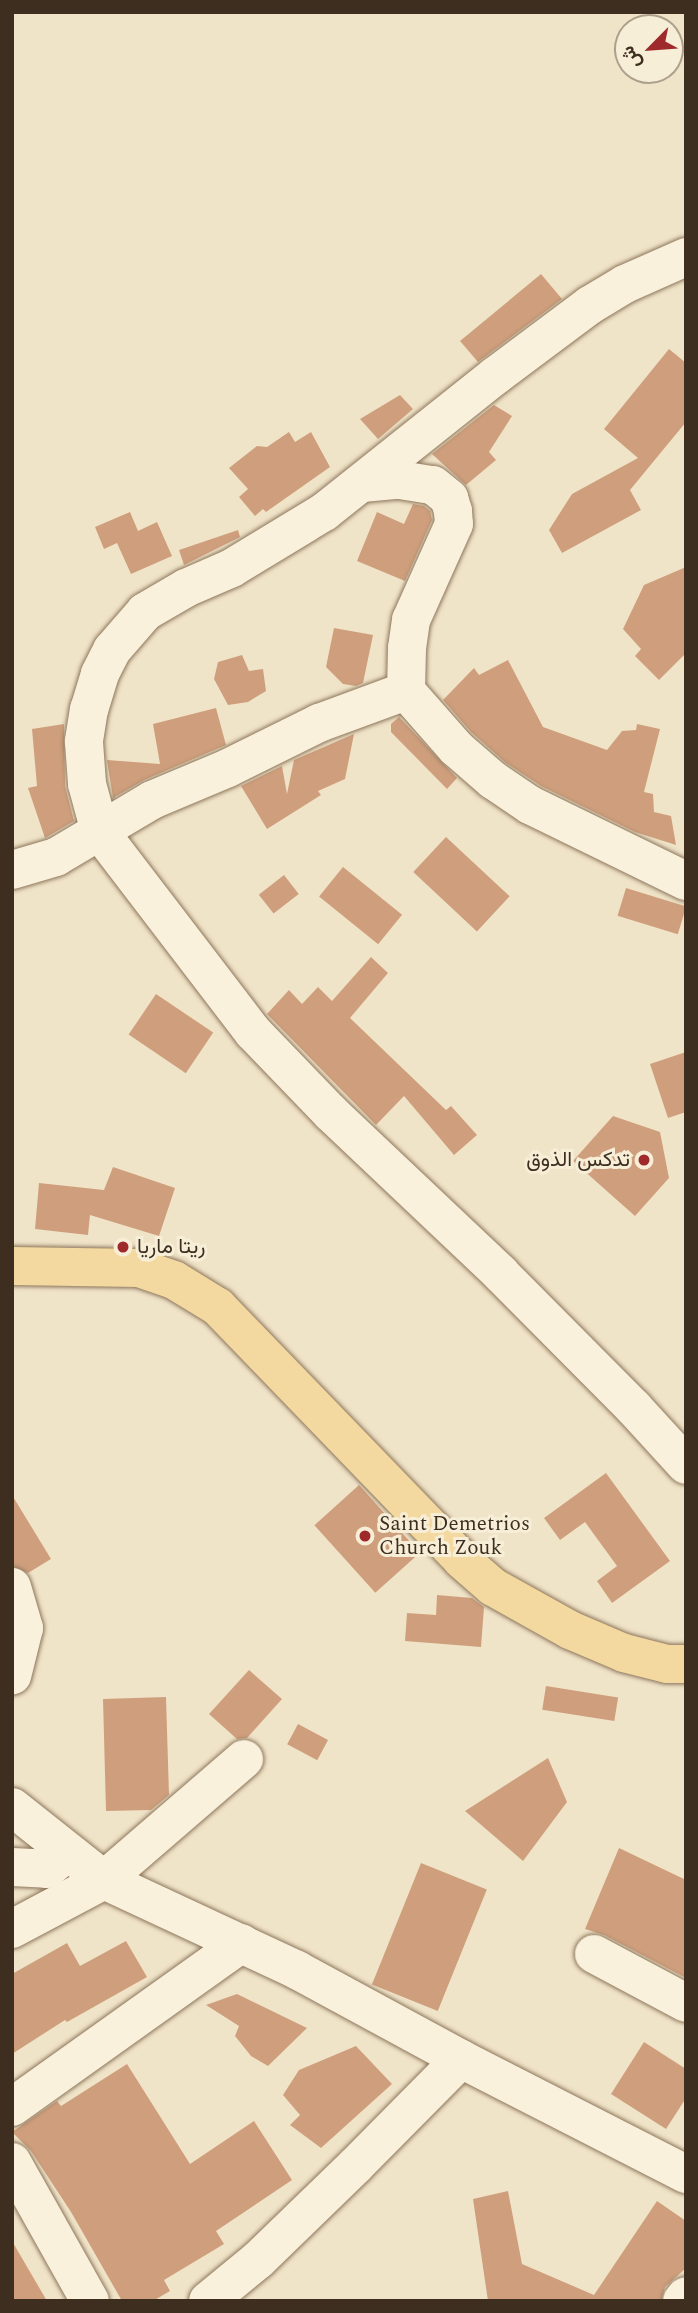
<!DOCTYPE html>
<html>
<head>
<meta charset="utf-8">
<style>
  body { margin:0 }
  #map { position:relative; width:698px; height:2313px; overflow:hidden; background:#f0e4c8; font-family:Spectral,Vazirmatn,serif }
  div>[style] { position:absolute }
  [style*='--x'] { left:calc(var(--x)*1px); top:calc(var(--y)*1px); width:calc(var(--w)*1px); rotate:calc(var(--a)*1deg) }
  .building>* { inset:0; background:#cf9f7d; transform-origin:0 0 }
  .roads { filter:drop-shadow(0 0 2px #8d765c) drop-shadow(0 0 2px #8d765c) }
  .minor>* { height:38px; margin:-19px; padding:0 19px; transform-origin:19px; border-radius:19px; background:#faf1dc }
  .major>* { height:38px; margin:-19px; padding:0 19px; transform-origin:19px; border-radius:19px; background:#f3d9a0 }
  .dots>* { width:19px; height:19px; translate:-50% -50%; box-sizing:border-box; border:4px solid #f7eed8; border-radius:50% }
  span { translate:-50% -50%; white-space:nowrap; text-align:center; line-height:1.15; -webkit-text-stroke:6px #f7eed8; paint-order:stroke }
  .poi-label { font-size:21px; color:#3d2e20 }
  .right { translate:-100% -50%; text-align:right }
  .left { translate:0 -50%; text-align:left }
  .frame { position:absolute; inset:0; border:14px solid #3d2e20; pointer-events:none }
  .north { position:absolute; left:614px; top:14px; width:70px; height:70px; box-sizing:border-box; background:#f7eed8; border:2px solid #ada18e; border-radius:50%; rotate:245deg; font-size:19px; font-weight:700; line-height:28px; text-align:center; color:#3d2e20 }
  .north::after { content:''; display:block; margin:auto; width:24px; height:32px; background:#9e2a2b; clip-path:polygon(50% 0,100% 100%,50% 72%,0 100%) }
</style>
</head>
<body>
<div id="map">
  <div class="building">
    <div style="clip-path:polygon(541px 274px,562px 299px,478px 362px,460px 341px)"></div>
    <div style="clip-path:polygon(669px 349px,686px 363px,686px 422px,630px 490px,641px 510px,562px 553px,549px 530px,572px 494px,638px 458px,604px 429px)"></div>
    <div style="clip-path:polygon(400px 395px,413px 409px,378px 439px,360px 419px)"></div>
    <div style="clip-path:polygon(494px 405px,512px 416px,489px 452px,496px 460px,466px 485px,432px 454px)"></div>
    <div style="clip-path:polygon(289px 432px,295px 442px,311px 432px,330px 467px,266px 512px,263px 509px,255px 516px,239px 497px,248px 489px,229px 468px,257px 446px,267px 447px)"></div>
    <div style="clip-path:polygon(413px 504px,424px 506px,430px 511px,432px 520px,405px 581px,357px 561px,377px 512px,404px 524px)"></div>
    <div style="clip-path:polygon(130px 512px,138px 531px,157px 522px,172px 556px,131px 574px,117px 543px,104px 549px,95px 527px)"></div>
    <div style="clip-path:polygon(238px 530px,240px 537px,184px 565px,179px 550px)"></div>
    <div style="clip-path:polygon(686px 567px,686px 653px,659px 680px,635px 656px,641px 649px,623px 629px,644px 585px)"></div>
    <div style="clip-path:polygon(334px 628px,373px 635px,363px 683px,356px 686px,343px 684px,326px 667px)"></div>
    <div style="clip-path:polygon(242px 655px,249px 671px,263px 669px,266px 691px,248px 702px,228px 705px,214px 679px,218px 662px)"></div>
    <div style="clip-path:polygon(508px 660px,543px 727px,607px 750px,622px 731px,636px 730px,637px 724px,660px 729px,644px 792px,653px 794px,654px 812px,671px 816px,676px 845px,635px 832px,541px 786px,506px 763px,471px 732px,443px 700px,474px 668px,479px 675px)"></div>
    <div style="clip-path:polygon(216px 708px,226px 745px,144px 780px,113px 798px,107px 760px,160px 764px,153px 724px)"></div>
    <div style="clip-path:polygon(399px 717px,457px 778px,447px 789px,391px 732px,391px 724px)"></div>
    <div style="clip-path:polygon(64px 724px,65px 786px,74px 821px,45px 838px,28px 788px,37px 786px,32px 729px)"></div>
    <div style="clip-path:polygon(354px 734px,345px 779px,318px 791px,321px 795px,267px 829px,241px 786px,282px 766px,287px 794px,294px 760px)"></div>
    <div style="left:446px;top:837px;width:87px;height:48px;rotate:43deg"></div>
    <div style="left:343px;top:867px;width:76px;height:38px;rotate:39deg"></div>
    <div style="left:284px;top:875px;width:24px;height:32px;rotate:52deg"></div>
    <div style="left:626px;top:888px;width:63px;height:29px;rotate:17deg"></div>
    <div style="clip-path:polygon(371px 957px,388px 973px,350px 1018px,446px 1110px,451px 1106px,477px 1135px,454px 1155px,404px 1096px,376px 1125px,267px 1014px,289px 990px,302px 1004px,318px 987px,332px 1001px)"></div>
    <div style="left:156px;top:994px;width:69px;height:49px;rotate:34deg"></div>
    <div style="clip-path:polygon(686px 1052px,686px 1112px,668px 1118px,650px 1064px)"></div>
    <div style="clip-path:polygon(613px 1116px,660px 1132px,669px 1178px,635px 1216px,573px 1161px)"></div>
    <div style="clip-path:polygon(113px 1167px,175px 1188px,159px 1236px,90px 1215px,88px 1235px,35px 1229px,39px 1183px,104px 1190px)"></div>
    <div style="clip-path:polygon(606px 1473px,670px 1561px,612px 1603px,597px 1581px,617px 1566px,585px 1522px,560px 1540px,544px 1518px)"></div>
    <div style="left:359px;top:1485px;width:91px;height:60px;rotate:48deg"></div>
    <div style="clip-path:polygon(12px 1495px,51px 1559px,28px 1573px,12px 1566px)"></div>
    <div style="clip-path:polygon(437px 1595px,472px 1598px,484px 1607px,481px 1647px,405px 1641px,407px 1613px,436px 1615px)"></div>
    <div style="clip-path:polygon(249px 1670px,282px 1699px,247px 1738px,237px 1739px,209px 1714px)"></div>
    <div style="left:546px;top:1686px;width:73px;height:24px;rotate:9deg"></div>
    <div style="clip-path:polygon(166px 1697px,169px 1795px,151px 1810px,106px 1811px,103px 1699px)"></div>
    <div style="left:298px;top:1724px;width:34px;height:23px;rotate:28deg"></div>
    <div style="clip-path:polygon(548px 1758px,567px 1802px,523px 1861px,465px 1811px)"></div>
    <div style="clip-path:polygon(619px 1848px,686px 1880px,686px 1978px,604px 1935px,585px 1929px)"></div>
    <div style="left:421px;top:1863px;width:71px;height:131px;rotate:22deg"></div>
    <div style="clip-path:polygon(126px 1941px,147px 1977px,67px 2022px,65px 2020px,12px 2054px,12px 1974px,67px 1943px,80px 1966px)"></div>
    <div style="clip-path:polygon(237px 1994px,307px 2028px,268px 2066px,251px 2056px,235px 2036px,239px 2026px,206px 2005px)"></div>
    <div style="clip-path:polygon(644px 2042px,686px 2069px,686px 2098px,666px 2129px,611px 2094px)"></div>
    <div style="clip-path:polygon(356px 2046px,392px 2084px,321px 2148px,290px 2125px,300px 2115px,283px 2095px,299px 2070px)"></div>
    <div style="clip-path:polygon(127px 2064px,190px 2164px,254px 2121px,292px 2180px,216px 2231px,224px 2244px,164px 2280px,170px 2291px,153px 2301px,122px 2301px,71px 2212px,31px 2151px,12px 2132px,57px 2101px,61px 2106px)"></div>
    <div style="clip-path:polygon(508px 2191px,522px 2264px,594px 2295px,657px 2201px,686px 2221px,686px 2268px,665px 2287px,661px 2301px,488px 2301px,473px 2199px)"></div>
    <div style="clip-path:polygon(12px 2241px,47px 2301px,12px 2301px)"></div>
  </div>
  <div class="roads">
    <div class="minor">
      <div style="--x:686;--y:257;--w:67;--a:156.1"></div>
      <div style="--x:625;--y:284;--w:41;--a:149"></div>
      <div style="--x:590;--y:305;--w:119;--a:143.2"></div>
      <div style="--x:495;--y:376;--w:218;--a:141.5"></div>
      <div style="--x:324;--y:512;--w:108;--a:148.7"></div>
      <div style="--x:232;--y:568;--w:50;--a:156.5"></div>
      <div style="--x:186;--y:588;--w:48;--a:149.7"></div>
      <div style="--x:145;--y:612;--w:50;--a:131"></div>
      <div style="--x:112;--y:650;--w:27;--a:117"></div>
      <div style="--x:100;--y:674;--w:37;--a:107"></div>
      <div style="--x:89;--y:709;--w:33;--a:99"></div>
      <div style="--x:84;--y:742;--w:42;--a:85.9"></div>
      <div style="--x:87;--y:784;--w:50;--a:74.8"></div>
      <div style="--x:100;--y:832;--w:252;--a:52.6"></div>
      <div style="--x:253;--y:1032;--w:112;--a:46.1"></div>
      <div style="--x:331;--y:1113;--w:233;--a:43.4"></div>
      <div style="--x:500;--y:1273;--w:190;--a:45.2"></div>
      <div style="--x:634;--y:1408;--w:77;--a:47.6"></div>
      <div style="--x:362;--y:483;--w:38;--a:-5"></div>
      <div style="--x:400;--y:480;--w:33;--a:9"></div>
      <div style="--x:433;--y:485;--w:21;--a:39"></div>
      <div style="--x:449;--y:498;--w:14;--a:73"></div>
      <div style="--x:453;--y:511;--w:13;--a:86"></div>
      <div style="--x:454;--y:524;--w:105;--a:114.1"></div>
      <div style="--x:411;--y:620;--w:28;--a:98"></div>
      <div style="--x:407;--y:648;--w:43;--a:91.3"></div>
      <div style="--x:12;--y:870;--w:46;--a:-16.5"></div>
      <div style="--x:56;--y:857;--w:112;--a:-30.7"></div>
      <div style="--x:152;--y:800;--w:82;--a:-22.8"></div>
      <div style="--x:228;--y:768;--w:102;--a:-26.3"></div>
      <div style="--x:319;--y:723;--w:93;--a:-20.2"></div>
      <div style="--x:406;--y:691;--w:76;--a:48.7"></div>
      <div style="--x:456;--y:748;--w:49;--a:40.9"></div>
      <div style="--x:493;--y:780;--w:45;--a:34"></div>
      <div style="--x:530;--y:805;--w:174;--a:26"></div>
      <div style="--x:12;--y:1587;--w:43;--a:73.7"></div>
      <div style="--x:24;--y:1628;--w:49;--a:104"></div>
      <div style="--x:12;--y:1807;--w:117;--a:38.4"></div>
      <div style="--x:104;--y:1880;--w:213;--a:25"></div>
      <div style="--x:297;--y:1970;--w:187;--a:28.5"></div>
      <div style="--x:461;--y:2059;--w:253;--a:27.1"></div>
      <div style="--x:12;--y:1867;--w:35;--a:3"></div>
      <div style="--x:47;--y:1869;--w:26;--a:-39"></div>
      <div style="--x:12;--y:1929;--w:104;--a:-28"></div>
      <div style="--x:104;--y:1880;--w:185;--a:-40.8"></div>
      <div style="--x:594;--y:1954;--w:104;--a:28"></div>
      <div style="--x:12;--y:2107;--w:282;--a:-35.5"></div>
      <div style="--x:12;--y:2162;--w:159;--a:60.7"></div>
      <div style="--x:208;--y:2301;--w:65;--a:-39.4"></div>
      <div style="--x:258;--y:2260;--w:136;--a:-44.1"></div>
      <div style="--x:356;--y:2165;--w:149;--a:-45.3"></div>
      <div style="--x:682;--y:2301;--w:6;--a:-51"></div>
    </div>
    <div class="major">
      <div style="--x:12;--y:1266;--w:127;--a:0.9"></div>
      <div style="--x:139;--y:1268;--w:37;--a:19"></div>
      <div style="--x:174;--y:1280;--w:52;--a:31.5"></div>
      <div style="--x:218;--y:1307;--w:351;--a:46"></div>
      <div style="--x:462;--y:1560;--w:41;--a:41.1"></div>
      <div style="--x:493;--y:1587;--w:88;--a:29.2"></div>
      <div style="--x:570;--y:1630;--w:59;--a:23.1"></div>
      <div style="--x:624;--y:1653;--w:44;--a:14.3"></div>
      <div style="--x:667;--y:1664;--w:19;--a:0"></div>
    </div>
  </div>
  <div class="dots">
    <div style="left:644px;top:1160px;background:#9e2a2b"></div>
    <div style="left:123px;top:1247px;background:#9e2a2b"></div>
    <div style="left:365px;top:1536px;background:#9e2a2b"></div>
  </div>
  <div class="poi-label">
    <span class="right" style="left:630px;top:1160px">تدكس الذوق</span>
    <span class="left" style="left:137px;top:1247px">ريتا ماريا</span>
    <span class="left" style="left:379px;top:1536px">Saint Demetrios<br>Church Zouk</span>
  </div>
  <div class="frame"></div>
  <div class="north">ش</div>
</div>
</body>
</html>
